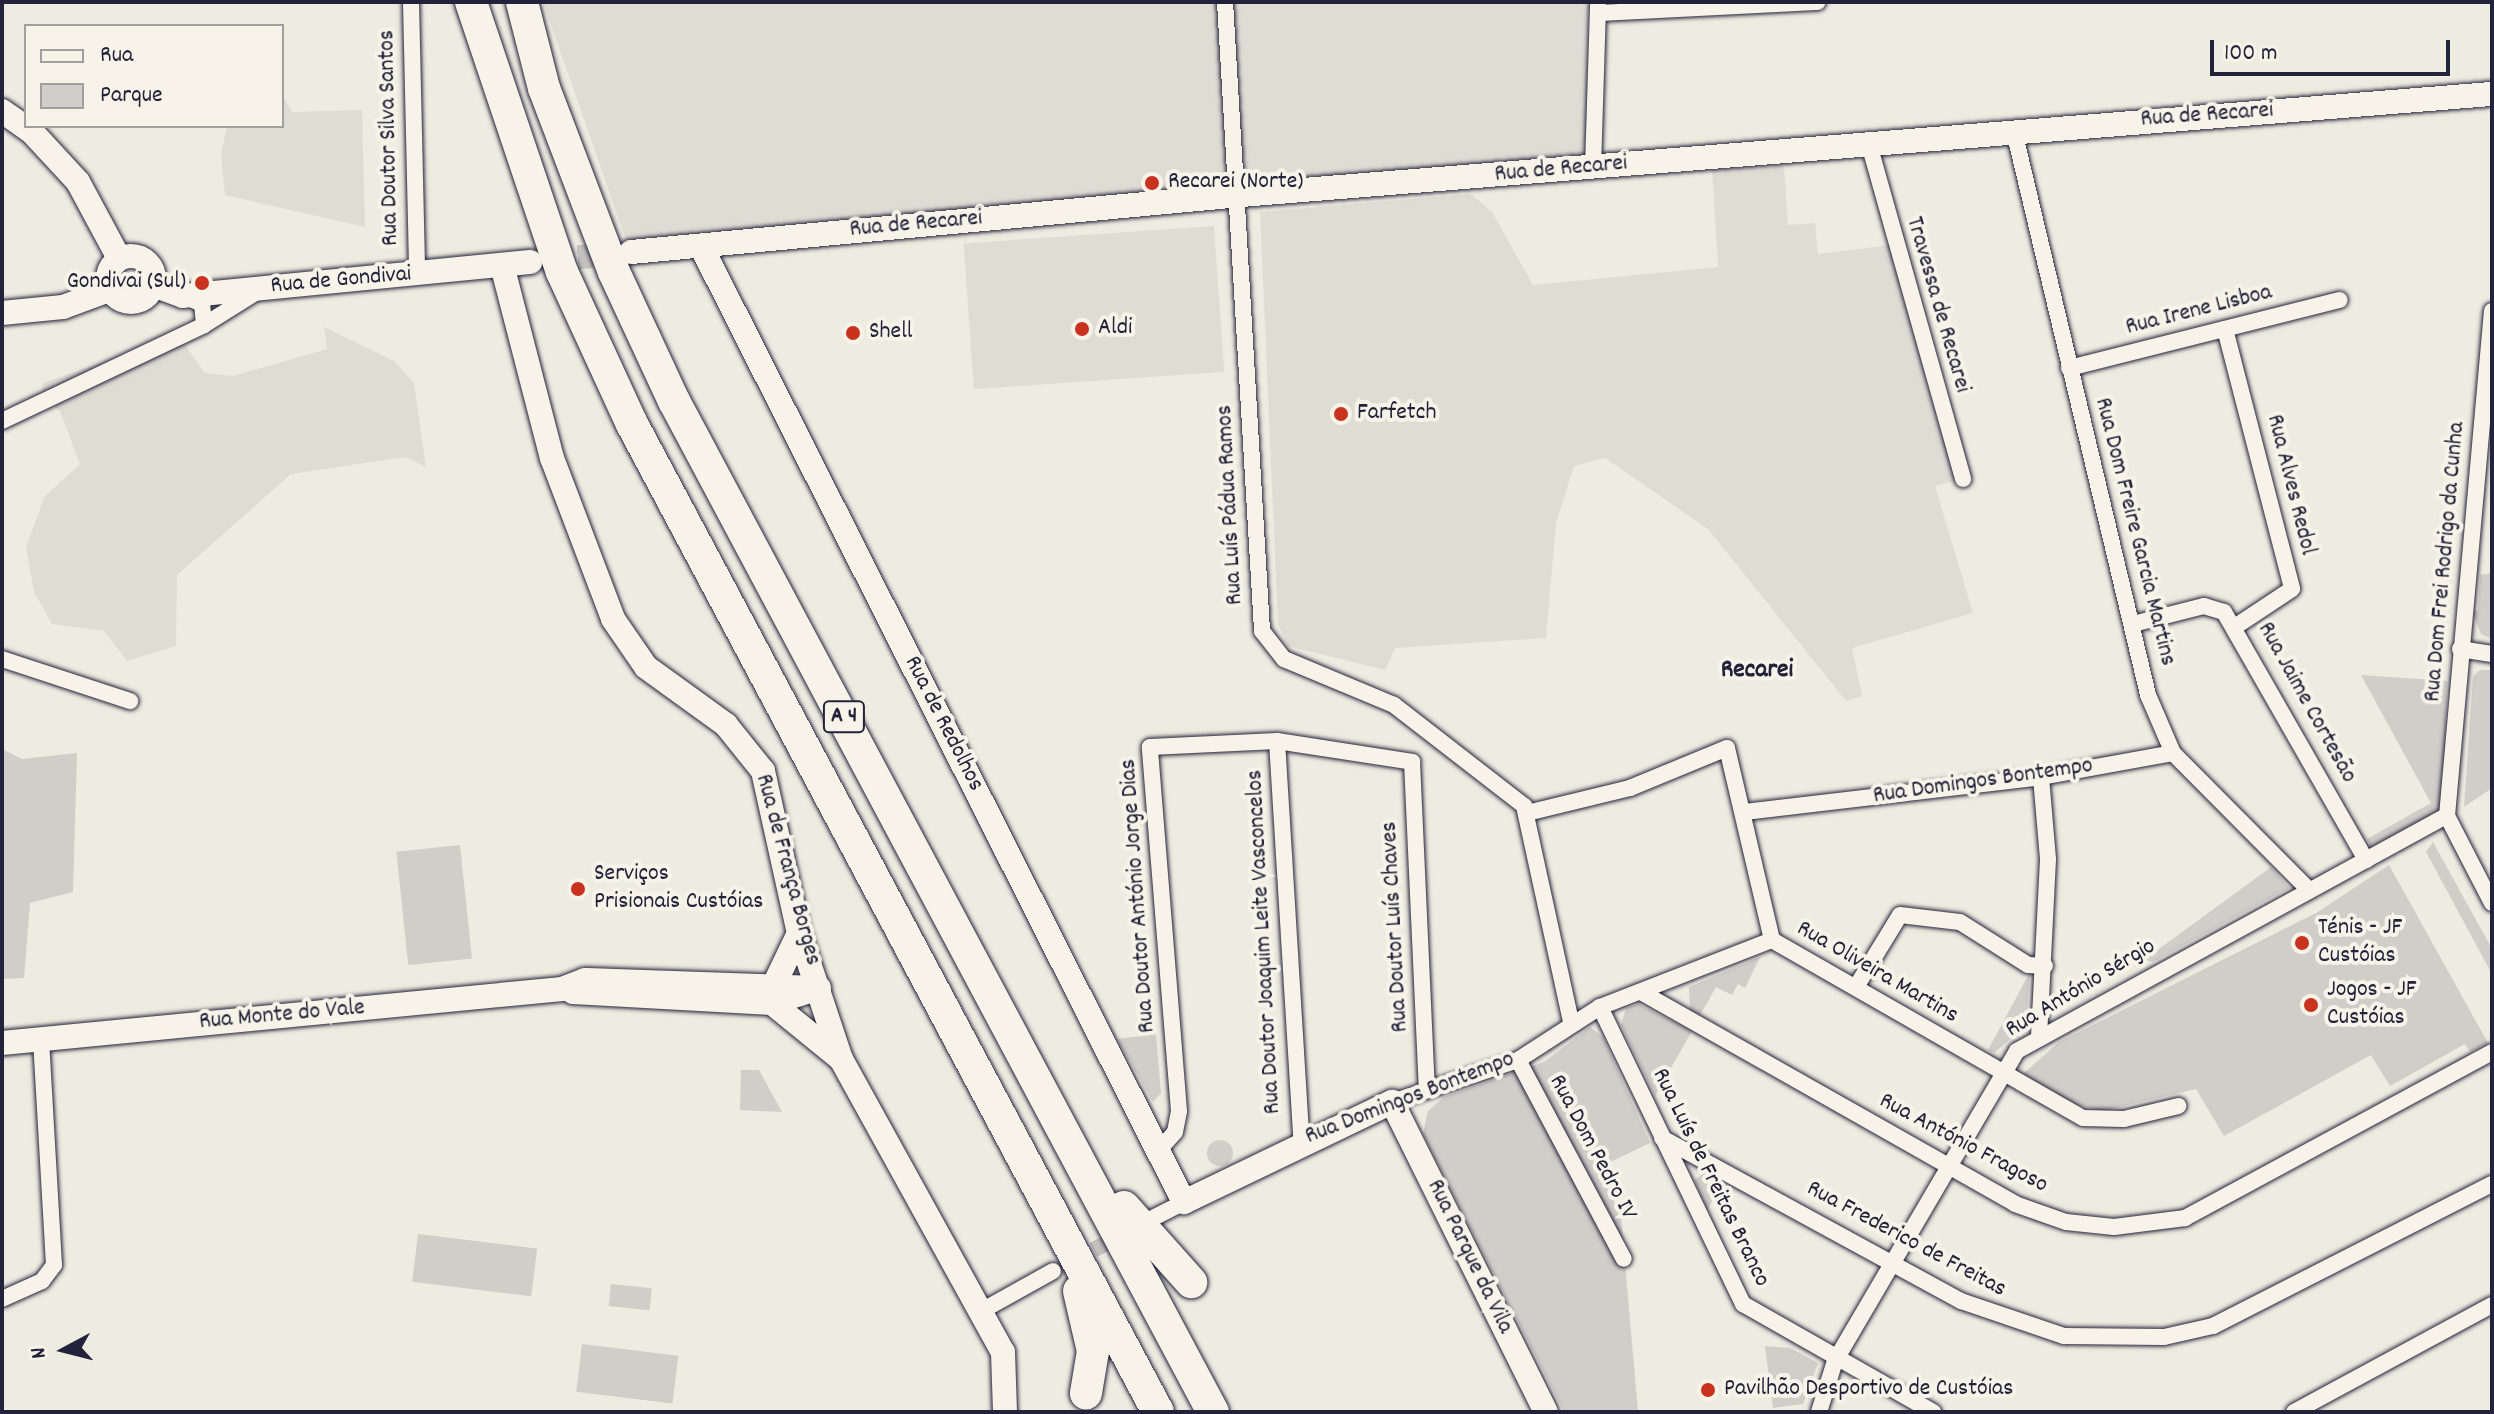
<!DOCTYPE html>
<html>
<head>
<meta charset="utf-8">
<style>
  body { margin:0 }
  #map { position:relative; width:2494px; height:1414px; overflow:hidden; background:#eeebe1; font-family:Dekko,sans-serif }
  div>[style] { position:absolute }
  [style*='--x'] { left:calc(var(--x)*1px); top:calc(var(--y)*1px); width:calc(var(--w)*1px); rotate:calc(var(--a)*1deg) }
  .built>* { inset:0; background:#dfdcd4; transform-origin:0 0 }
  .green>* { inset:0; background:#d1cdc9; transform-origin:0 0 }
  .round { border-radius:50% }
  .street-tunnel>* { height:16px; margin-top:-8px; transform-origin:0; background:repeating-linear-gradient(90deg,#c5c3c0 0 16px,transparent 0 24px) }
  .secondary-tunnel>* { height:24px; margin-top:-12px; transform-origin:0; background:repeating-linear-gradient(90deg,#c5c3c0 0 24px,transparent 0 36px) }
  .roads { filter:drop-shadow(0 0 2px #22223b) drop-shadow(0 0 2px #22223b) }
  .street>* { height:16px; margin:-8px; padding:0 8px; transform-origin:8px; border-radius:8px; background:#f7f3e8 }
  .secondary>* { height:24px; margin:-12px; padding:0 12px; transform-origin:12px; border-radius:12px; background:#f7f3e8 }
  .secondary>.ring { margin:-12px; padding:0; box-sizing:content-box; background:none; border:24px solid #f7f3e8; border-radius:50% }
  .highway>* { height:32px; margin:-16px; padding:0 16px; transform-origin:16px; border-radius:16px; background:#f7f3e8 }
  .dots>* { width:22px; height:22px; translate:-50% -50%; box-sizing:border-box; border:4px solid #f7f3e8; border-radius:50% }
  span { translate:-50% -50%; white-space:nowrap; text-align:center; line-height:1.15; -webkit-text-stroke:8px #f7f3e8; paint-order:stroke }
  .shield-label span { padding:2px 6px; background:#f7f3e8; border:2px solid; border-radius:6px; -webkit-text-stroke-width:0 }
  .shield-label { font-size:22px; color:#22223b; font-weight:700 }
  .street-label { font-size:24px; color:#22223b }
  .poi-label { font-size:24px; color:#22223b }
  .left { translate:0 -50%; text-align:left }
  .right { translate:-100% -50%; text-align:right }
  .neighbourhood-label { font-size:26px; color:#22223b; font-weight:700 }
  .frame { position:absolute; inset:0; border:4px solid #22223b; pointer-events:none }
  .legend { position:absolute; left:24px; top:24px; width:260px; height:104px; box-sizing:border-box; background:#f7f3e8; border:2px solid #a29fa3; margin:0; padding:10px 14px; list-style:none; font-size:24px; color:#22223b }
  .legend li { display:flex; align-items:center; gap:16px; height:40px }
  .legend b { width:40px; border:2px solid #a29fa3 }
  .north { position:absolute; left:24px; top:1310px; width:80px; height:80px; -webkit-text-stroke:6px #f7f3e8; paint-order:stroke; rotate:263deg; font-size:22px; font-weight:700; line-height:32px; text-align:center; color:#22223b }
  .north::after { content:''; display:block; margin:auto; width:28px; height:36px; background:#22223b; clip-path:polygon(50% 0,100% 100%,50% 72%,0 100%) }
  .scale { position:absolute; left:2210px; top:40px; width:240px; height:36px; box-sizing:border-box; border:4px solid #22223b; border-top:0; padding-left:10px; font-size:24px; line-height:28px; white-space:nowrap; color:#22223b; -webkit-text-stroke:6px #f7f3e8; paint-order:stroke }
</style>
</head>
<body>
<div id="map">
  <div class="built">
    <div style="clip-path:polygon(543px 2px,1588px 2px,1587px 154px,626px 240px)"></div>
    <div style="clip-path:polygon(282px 94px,292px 112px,362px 110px,365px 227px,225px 195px,221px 155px,227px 126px,282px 126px)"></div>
    <div style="clip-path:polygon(1784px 165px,1788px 225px,1815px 223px,1818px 254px,1890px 245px,1958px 480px,1935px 486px,1973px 613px,1852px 648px,1862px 696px,1846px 701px,1708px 529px,1605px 458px,1574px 466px,1556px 523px,1546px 638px,1395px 648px,1385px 670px,1288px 646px,1278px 624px,1260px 212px,1471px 194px,1492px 212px,1533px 285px,1718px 267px,1712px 170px)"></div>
    <div style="left:1214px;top:226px;width:146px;height:251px;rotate:86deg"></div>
    <div style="clip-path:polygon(324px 327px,394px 361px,414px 383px,426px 467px,405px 457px,291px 474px,177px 575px,176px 646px,127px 661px,104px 631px,52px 624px,34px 592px,26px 547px,45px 496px,80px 464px,60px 411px,42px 397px,43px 383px,128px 353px,185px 345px,205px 373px,233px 376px,327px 349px)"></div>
  </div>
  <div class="green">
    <div style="clip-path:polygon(2492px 573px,2490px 616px,2492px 639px,2481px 634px,2472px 612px,2478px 610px,2480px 575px)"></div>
    <div style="clip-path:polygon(2480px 670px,2492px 670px,2492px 788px,2464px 807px,2473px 676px)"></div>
    <div style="clip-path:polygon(2361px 675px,2447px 681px,2443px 813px,2374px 851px,2367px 839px,2431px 803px)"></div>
    <div style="clip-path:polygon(2px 749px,22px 759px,77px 753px,73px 892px,30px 903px,24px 978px,2px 979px)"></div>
    <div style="clip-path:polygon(2433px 842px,2492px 949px,2492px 974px,2426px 852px)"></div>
    <div style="left:460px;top:845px;width:114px;height:64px;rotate:84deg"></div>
    <div style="clip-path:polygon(2389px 865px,2488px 1043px,2470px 1052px,2465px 1044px,2390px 1086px,2371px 1055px,2224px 1136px,2196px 1089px,2103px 1111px,2070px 1103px,2023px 1074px,2059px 1042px,2316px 913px)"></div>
    <div style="clip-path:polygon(2271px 867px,2289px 888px,2153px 962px,2144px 960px)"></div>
    <div style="clip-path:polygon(1760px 957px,1745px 988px,1738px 984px,1732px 995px,1716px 987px,1698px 1019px,1690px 1014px,1689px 987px)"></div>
    <div style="clip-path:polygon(2030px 972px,2026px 1025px,1994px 1053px,1988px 1050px)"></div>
    <div style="clip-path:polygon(1638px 1004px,1692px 1031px,1655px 1096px,1621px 1025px,1626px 1008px)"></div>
    <div style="clip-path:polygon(1590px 1027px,1603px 1037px,1650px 1143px,1600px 1167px,1621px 1217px,1638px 1412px,1564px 1412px,1423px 1134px,1428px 1111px,1444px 1097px,1544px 1062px)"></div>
    <div style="clip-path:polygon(1156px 1034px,1161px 1093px,1153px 1102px,1117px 1039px)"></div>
    <div style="clip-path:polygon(741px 1070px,759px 1070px,782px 1112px,740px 1110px)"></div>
    <div class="round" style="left:1207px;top:1140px;width:26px;height:26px"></div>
    <div style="clip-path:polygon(1708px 1170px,1725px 1179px,1707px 1210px,1695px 1180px)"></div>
    <div style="left:418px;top:1234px;width:120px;height:48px;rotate:7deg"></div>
    <div style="left:611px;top:1284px;width:41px;height:22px;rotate:6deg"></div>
    <div style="left:582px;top:1344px;width:97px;height:48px;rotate:7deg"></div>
    <div style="clip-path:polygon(1765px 1346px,1790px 1348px,1818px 1363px,1803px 1404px,1773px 1408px)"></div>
  </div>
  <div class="street-tunnel">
    <div style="--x:1072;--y:1261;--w:56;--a:-27.5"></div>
  </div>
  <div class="secondary-tunnel">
    <div style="--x:542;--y:261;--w:79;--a:-5.8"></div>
  </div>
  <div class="roads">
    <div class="street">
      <div style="--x:411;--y:2;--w:271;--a:88.7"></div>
      <div style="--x:1225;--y:2;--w:630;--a:86.63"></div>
      <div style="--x:1262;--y:631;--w:36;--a:52"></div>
      <div style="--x:1284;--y:659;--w:119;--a:22.7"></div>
      <div style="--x:1394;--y:705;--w:165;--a:37.8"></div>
      <div style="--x:1524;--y:806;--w:221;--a:77.7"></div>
      <div style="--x:1598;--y:13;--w:220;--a:-2.9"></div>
      <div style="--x:2014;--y:131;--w:580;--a:76.63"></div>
      <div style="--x:2148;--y:695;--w:63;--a:66.7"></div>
      <div style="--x:2173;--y:753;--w:193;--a:45.2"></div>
      <div style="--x:1869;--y:144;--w:348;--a:74.3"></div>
      <div style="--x:1593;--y:167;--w:162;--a:-88.2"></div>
      <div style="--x:204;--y:325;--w:66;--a:-32"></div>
      <div style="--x:2225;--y:329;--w:268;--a:75.5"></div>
      <div style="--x:2292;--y:589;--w:67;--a:146.5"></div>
      <div style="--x:2069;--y:368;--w:279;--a:-14.1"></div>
      <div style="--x:2;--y:421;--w:224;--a:-25.4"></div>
      <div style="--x:204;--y:325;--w:21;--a:-95"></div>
      <div style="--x:202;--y:304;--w:20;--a:-156"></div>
      <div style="--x:2133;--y:624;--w:73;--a:-14.2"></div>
      <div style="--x:2204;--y:606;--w:21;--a:17"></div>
      <div style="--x:2224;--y:612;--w:286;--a:60.2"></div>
      <div style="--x:2460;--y:649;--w:32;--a:9"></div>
      <div style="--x:2;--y:659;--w:135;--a:18.2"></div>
      <div style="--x:1277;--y:741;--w:399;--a:86.5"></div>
      <div style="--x:1744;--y:812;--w:299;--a:-6.7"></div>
      <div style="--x:2041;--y:777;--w:134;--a:-10.3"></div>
      <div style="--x:2447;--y:816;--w:507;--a:-84.91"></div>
      <div style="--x:2447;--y:816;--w:98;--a:62.7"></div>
      <div style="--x:1772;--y:940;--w:358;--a:29.8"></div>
      <div style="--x:2083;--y:1118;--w:41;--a:1.4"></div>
      <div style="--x:2124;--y:1119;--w:56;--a:-13.5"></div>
      <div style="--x:1856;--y:987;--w:84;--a:-58.6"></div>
      <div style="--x:1900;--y:915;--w:60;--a:6.7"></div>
      <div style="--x:1960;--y:922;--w:80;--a:32.3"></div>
      <div style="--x:2028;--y:965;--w:17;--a:3"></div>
      <div style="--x:1641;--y:992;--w:430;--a:29.5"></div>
      <div style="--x:2015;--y:1204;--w:54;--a:19.4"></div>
      <div style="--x:2066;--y:1222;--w:48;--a:5.9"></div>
      <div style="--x:2114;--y:1227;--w:72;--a:-7.2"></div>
      <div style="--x:2185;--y:1218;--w:349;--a:-28.4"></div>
      <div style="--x:1600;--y:1007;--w:330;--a:64.3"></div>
      <div style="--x:1743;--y:1304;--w:219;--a:29.6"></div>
      <div style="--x:2039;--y:1037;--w:178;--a:-87.1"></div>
      <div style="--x:2048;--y:859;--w:82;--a:-94.9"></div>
      <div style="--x:1518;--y:1060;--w:225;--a:62"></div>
      <div style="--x:1392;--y:1102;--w:133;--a:-18.4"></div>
      <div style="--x:1518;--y:1060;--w:98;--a:-32.9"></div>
      <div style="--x:1600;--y:1007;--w:185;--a:-21.3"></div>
      <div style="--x:1772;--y:940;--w:197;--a:-103.2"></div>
      <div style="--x:1727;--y:748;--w:105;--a:157.6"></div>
      <div style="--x:1630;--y:788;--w:106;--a:166.4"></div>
      <div style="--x:1662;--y:1138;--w:341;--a:28.6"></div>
      <div style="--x:1961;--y:1301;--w:109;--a:18.8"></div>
      <div style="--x:2064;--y:1336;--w:100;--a:0.6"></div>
      <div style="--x:2164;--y:1337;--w:50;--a:-12.7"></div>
      <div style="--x:2213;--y:1326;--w:313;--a:-27"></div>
      <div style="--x:1158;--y:1151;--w:25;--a:-48"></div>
      <div style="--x:1175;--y:1132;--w:21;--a:-79"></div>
      <div style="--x:1179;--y:1111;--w:365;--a:-94.6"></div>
      <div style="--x:1150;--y:747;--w:127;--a:-2.7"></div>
      <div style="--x:1277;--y:741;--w:137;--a:8.8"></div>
      <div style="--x:1412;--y:762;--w:327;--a:87.4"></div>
      <div style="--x:1149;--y:1220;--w:39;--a:-27"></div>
      <div style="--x:2;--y:1299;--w:44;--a:-24.2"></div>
      <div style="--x:42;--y:1281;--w:20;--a:-53"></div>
      <div style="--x:54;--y:1265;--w:226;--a:-93.3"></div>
      <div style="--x:983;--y:1310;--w:80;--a:-29.1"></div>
      <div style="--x:1819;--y:1412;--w:53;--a:-72.6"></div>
      <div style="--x:1835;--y:1361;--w:359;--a:-59.6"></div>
      <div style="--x:2017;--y:1051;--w:490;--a:-28.7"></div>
      <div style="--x:2294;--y:1412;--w:225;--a:-28.4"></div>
    </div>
    <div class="secondary">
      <div style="--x:2;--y:111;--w:35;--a:35"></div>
      <div style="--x:31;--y:131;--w:69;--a:47.3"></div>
      <div style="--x:78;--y:182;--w:86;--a:61.7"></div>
      <div style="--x:701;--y:246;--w:1071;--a:63.2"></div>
      <div style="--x:1184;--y:1202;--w:231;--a:-25.7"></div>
      <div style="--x:1392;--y:1102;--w:346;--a:63.6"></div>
      <div style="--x:631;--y:252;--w:613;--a:-5.34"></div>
      <div style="--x:1241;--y:195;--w:1255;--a:-4.62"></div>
      <div class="ring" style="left:108px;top:256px;width:22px;height:22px"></div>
      <div style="--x:502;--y:265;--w:199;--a:75.5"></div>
      <div style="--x:552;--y:458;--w:172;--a:69.2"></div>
      <div style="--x:613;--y:619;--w:58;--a:55.5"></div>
      <div style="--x:646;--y:667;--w:99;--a:35.9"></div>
      <div style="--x:726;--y:725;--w:59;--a:51.2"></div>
      <div style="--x:763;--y:771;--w:166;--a:77.5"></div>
      <div style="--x:799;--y:933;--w:133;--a:71.6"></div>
      <div style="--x:841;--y:1059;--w:335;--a:61.1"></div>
      <div style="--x:1003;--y:1352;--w:60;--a:88.1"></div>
      <div style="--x:153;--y:285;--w:32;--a:20"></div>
      <div style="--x:183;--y:296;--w:349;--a:-5.6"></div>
      <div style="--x:2;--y:313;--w:61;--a:-5.6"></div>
      <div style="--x:63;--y:307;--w:52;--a:-20.2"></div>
      <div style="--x:774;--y:985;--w:58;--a:-64.3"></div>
      <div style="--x:573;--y:992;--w:199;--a:3.2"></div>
      <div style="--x:772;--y:1003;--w:49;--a:-17.7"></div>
      <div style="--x:772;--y:1003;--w:89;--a:39.1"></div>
      <div style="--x:2;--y:1043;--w:563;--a:-5.51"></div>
      <div style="--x:562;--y:989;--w:25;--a:-21"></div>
      <div style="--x:585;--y:980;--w:234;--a:2"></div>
    </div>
    <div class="highway">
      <div style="--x:471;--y:2;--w:285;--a:71.4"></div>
      <div style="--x:562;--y:272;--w:167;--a:65.3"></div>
      <div style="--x:632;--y:424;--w:1119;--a:61.97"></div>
      <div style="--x:522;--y:2;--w:89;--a:75.7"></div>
      <div style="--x:544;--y:88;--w:197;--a:69.2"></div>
      <div style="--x:614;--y:272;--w:142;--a:65.1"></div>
      <div style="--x:674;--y:401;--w:1146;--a:61.94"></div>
      <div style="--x:1124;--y:1207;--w:101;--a:48.2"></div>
      <div style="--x:1079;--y:1291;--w:62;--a:76.9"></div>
      <div style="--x:1093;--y:1351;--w:43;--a:99.5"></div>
    </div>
  </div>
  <div class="dots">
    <div style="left:1152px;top:183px;background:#c8321e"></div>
    <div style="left:202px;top:283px;background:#c8321e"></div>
    <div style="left:1082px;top:329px;background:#c8321e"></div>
    <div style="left:853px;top:333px;background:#c8321e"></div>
    <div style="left:1341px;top:414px;background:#c8321e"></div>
    <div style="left:578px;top:889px;background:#c8321e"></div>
    <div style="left:2302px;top:943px;background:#c8321e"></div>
    <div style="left:2311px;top:1005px;background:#c8321e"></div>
    <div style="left:1708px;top:1390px;background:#c8321e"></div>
  </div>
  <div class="shield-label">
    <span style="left:844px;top:717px">A 4</span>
  </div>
  <div class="street-label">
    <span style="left:2207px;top:116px;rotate:-4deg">Rua de Recarei</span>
    <span style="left:390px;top:138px;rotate:-91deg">Rua Doutor Silva Santos</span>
    <span style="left:1561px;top:170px;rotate:-5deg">Rua de Recarei</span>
    <span style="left:916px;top:225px;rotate:-5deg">Rua de Recarei</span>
    <span style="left:341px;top:281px;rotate:-5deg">Rua de Gondivai</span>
    <span style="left:1937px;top:305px;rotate:74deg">Travessa de Recarei</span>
    <span style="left:2199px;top:311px;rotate:-14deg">Rua Irene Lisboa</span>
    <span style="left:2290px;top:485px;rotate:76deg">Rua Alves Redol</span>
    <span style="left:1231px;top:505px;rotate:-93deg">Rua Luís Pádua Ramos</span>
    <span style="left:2134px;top:532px;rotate:76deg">Rua Dom Freire Garcia Martins</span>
    <span style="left:2446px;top:562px;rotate:-85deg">Rua Dom Frei Rodrigo da Cunha</span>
    <span style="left:2306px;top:703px;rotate:61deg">Rua Jaime Cortesão</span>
    <span style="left:943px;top:724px;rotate:63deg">Rua de Redolhos</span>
    <span style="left:1983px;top:782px;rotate:-8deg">Rua Domingos Bontempo</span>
    <span style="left:787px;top:870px;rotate:75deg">Rua de França Borges</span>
    <span style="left:1139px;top:896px;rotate:-94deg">Rua Doutor António Jorge Dias</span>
    <span style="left:1396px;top:927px;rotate:-93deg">Rua Doutor Luís Chaves</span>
    <span style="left:1265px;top:942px;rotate:-93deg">Rua Doutor Joaquim Leite Vasconcelos</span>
    <span style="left:1877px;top:973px;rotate:30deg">Rua Oliveira Martins</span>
    <span style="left:2081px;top:989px;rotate:-31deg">Rua António Sérgio</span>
    <span style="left:282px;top:1016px;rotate:-5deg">Rua Monte do Vale</span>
    <span style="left:1410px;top:1099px;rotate:-21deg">Rua Domingos Bontempo</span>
    <span style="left:1963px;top:1144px;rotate:28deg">Rua António Fragoso</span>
    <span style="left:1592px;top:1148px;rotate:62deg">Rua Dom Pedro IV</span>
    <span style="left:1710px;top:1178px;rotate:64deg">Rua Luís de Freitas Branco</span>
    <span style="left:1906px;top:1240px;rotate:28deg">Rua Frederico de Freitas</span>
    <span style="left:1469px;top:1257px;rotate:64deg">Rua Parque da Vila</span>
  </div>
  <div class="poi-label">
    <span class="left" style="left:1168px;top:183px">Recarei (Norte)</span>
    <span class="right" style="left:186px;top:283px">Gondivai (Sul)</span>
    <span class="left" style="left:1098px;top:329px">Aldi</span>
    <span class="left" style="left:869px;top:333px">Shell</span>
    <span class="left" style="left:1357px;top:414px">Farfetch</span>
    <span class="left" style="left:594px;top:889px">Serviços<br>Prisionais Custóias</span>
    <span class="left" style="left:2318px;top:943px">Ténis - JF<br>Custóias</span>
    <span class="left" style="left:2327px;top:1005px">Jogos - JF<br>Custóias</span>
    <span class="left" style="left:1724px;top:1390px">Pavilhão Desportivo de Custóias</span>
  </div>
  <div class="neighbourhood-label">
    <span style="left:1757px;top:671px">Recarei</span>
  </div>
  <div class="frame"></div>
  <ul class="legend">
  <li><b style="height:10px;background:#f7f3e8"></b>Rua</li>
  <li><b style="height:22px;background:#d1cdc9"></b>Parque</li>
  </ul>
  <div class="north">N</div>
  <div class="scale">100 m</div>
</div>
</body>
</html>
